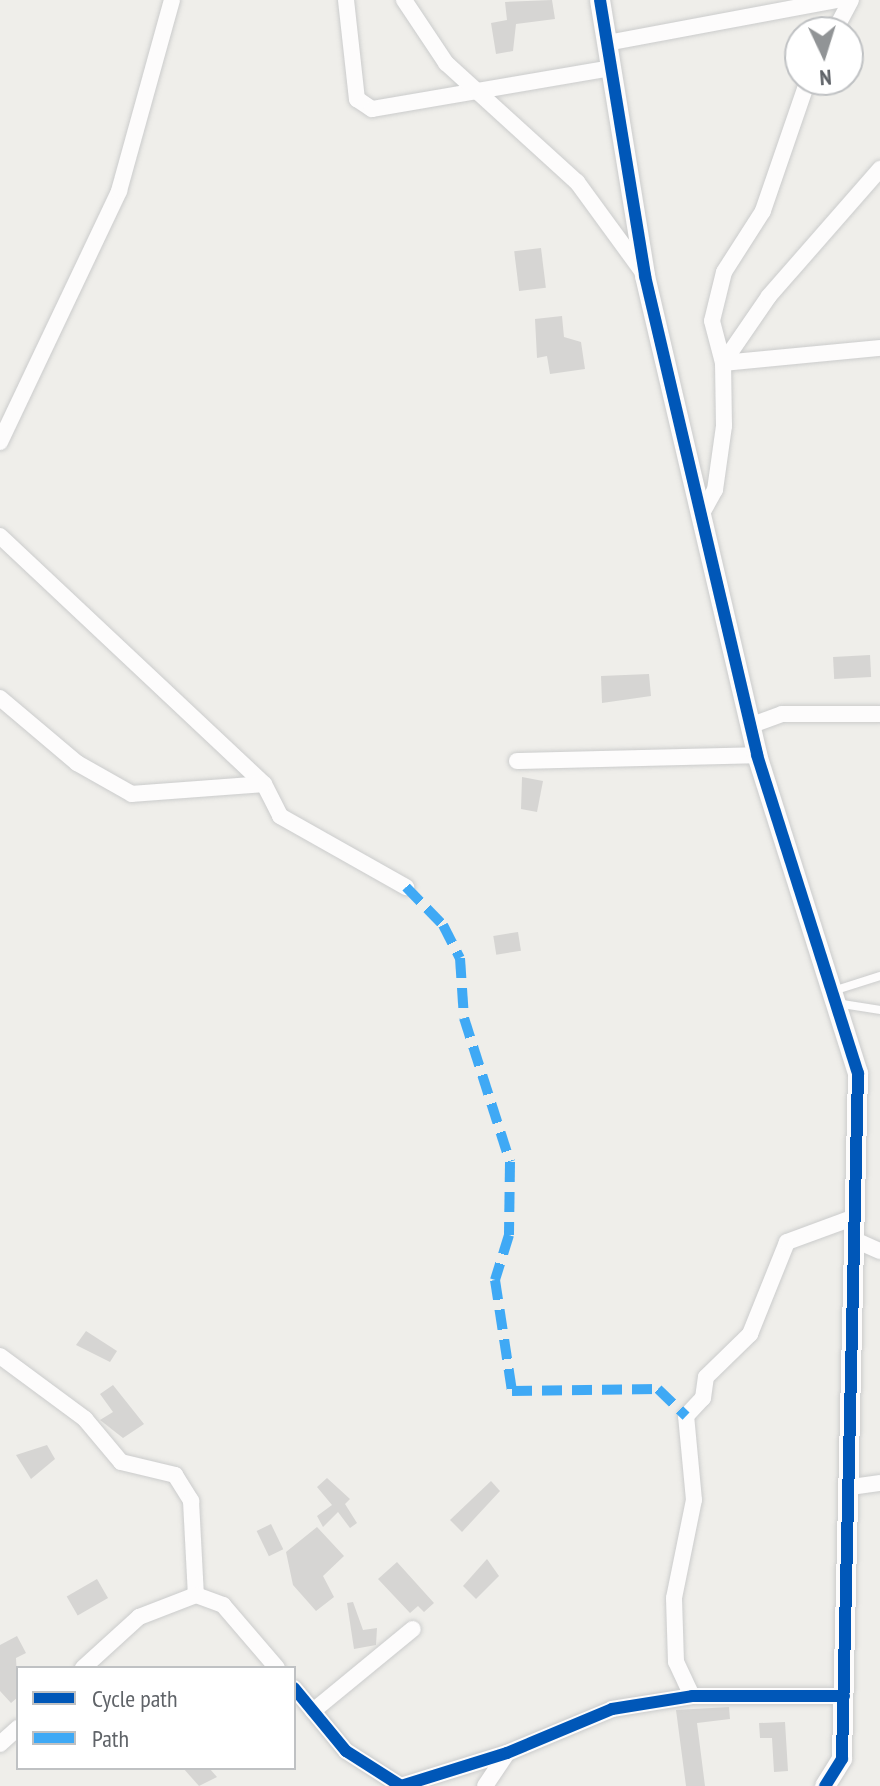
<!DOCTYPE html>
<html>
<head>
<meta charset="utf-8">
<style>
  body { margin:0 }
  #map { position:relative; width:880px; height:1786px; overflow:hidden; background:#efeeea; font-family:"PT Sans Narrow",sans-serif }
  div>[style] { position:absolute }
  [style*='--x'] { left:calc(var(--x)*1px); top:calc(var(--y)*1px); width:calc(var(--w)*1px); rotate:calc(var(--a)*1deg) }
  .building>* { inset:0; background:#d6d5d3; transform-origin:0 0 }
  .roads { filter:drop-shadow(0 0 2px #cbcccc) drop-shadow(0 0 2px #cbcccc) }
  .service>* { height:8px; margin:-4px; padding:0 4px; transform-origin:4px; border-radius:4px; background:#fdfcfc }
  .minor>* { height:16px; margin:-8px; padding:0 8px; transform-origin:8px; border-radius:8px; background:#fdfcfc }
  .tertiary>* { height:20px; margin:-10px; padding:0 10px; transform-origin:10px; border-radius:10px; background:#fdfcfc }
  .quiet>* { height:10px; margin-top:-5px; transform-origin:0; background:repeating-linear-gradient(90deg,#3fa9f5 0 20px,transparent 0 30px) }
  .cycleway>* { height:12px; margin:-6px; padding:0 6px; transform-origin:6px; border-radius:6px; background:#0057b8 }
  span { translate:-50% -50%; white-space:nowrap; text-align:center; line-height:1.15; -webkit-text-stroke:7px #fff; paint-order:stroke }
  .legend { position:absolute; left:16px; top:1666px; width:280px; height:104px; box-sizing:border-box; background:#fff; border:2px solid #bfc1c3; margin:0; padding:10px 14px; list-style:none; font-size:24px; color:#5f6368 }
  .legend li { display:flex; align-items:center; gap:16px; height:40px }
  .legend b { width:40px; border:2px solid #bfc1c3 }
  .north { position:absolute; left:784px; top:16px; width:80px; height:80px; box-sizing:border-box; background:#fff; border:2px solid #bfc1c3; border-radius:50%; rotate:176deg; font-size:22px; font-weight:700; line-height:32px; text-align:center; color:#5f6368 }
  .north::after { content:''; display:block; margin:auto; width:28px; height:36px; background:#919496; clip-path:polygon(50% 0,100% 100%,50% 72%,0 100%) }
</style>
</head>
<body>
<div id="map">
  <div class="building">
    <div style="clip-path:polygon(552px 0,555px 19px,516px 24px,513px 51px,496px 54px,491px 23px,507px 20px,505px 2px)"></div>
    <div style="left:541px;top:248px;width:40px;height:27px;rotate:83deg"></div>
    <div style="clip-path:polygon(562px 316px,564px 337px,581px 342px,585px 369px,550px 374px,547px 356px,537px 358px,535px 319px)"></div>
    <div style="left:870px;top:655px;width:22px;height:37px;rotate:87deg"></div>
    <div style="clip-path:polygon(649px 674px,651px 696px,602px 703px,601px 676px)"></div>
    <div style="clip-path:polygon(522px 777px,543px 781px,537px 812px,521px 809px)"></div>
    <div style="left:518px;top:932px;width:19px;height:25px;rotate:81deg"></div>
    <div style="clip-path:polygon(86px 1331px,117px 1351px,110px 1362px,76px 1345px)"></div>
    <div style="clip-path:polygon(113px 1385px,144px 1424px,123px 1438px,100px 1420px,113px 1412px,100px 1394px)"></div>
    <div style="clip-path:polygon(47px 1445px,55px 1459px,31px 1479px,16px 1455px)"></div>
    <div style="clip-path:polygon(327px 1478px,350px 1499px,345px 1504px,357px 1523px,350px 1528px,338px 1512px,323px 1527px,317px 1516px,332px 1505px,317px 1487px)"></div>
    <div style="clip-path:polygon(491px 1481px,500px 1491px,462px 1532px,450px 1520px)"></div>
    <div style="left:271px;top:1524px;width:28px;height:16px;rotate:64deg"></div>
    <div style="clip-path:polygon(317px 1527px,344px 1556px,323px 1576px,334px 1597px,316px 1611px,293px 1585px,286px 1552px)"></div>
    <div style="clip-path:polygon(487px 1559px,499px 1576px,476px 1599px,463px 1586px)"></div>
    <div style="clip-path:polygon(397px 1562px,434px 1603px,424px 1612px,418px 1606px,410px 1613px,378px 1579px)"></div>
    <div style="left:97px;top:1579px;width:22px;height:35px;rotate:60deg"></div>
    <div style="clip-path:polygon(353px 1602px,363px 1630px,377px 1628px,376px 1645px,354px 1649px,347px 1603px)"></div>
    <div style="clip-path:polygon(17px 1636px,26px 1653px,16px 1658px,18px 1697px,11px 1703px,0 1691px,0 1645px)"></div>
    <div style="clip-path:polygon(729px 1707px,730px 1719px,697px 1723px,705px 1786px,686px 1786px,676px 1710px)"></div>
    <div style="clip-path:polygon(785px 1722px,788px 1771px,774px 1772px,772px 1738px,760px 1738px,759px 1723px)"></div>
    <div style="clip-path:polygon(183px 1768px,209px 1768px,217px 1777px,199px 1786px)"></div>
  </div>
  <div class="roads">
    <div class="service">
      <div style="--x:833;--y:991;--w:49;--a:-17.7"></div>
      <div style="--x:836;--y:1003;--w:45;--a:9"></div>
    </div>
    <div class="minor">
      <div style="--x:346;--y:0;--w:100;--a:83.7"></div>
      <div style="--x:357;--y:99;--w:18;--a:34"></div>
      <div style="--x:372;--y:109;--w:243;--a:-9.7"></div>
      <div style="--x:404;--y:0;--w:76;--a:56.3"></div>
      <div style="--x:446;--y:63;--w:177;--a:42.3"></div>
      <div style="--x:577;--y:182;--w:114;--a:53.9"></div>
      <div style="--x:834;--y:32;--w:36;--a:-62"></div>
      <div style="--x:607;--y:43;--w:233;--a:-10.6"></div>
      <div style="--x:808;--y:80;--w:139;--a:109"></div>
      <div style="--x:763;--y:211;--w:72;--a:122.6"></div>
      <div style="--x:724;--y:272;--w:50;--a:103.8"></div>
      <div style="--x:712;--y:321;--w:43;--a:75.3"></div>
      <div style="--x:723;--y:363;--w:158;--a:-5.5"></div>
      <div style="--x:0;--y:442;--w:278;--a:-64.6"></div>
      <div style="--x:119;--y:191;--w:198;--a:-74.5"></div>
      <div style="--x:701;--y:515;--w:29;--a:-61"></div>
      <div style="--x:715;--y:490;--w:65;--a:-82"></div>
      <div style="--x:724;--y:426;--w:63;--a:-90.9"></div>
      <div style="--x:723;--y:363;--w:81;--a:-55.5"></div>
      <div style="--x:769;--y:296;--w:169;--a:-48.8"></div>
      <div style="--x:0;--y:536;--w:362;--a:43.2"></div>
      <div style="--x:264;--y:784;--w:36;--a:63"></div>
      <div style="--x:280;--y:816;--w:145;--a:29.4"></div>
      <div style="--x:0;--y:698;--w:101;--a:40.2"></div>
      <div style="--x:77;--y:763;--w:63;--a:29.4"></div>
      <div style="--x:132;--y:794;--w:132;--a:-4.3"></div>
      <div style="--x:752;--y:725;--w:32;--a:-20"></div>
      <div style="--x:782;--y:714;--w:98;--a:0"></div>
      <div style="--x:517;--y:761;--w:240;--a:-1.4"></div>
      <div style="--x:855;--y:1240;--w:27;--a:24"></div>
      <div style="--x:0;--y:1356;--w:106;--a:36.5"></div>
      <div style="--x:85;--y:1419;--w:56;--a:50.1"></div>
      <div style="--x:121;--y:1462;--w:56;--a:13.5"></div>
      <div style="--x:175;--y:1475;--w:31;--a:58"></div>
      <div style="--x:191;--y:1501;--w:94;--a:87"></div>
      <div style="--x:851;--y:1487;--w:29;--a:-8"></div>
      <div style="--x:83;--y:1668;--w:76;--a:-42.3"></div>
      <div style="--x:139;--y:1617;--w:61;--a:-21.1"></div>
      <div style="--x:196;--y:1595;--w:29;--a:20"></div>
      <div style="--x:223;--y:1605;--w:83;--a:49.4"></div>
      <div style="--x:294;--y:1688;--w:82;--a:50.5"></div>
      <div style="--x:346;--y:1751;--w:65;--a:32.5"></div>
      <div style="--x:401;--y:1786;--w:111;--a:-17.3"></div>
      <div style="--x:507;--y:1753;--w:114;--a:-22.7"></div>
      <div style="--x:612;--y:1709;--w:81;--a:-9.2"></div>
      <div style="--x:692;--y:1696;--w:152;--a:0"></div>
      <div style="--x:692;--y:1696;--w:38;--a:-115"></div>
      <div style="--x:676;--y:1662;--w:64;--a:-91.8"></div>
      <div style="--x:674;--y:1598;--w:100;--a:-78.5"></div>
      <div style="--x:694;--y:1500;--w:84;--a:-95.4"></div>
      <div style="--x:686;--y:1416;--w:25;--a:-47"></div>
      <div style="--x:703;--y:1398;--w:21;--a:-82"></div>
      <div style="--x:706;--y:1377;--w:62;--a:-44.3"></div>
      <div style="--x:750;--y:1334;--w:99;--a:-68.1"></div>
      <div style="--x:787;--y:1242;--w:72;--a:-20.2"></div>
      <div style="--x:313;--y:1711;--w:129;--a:-39.4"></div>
      <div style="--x:0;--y:1744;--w:24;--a:-42"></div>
      <div style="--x:485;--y:1786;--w:40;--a:-56"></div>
    </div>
    <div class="tertiary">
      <div style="--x:600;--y:0;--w:280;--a:80.7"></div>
      <div style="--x:645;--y:276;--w:492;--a:76.8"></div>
      <div style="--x:757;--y:755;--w:334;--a:72.4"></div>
      <div style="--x:858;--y:1073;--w:686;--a:91.34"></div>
      <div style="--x:842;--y:1759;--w:32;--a:122"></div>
    </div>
  </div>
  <div class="quiet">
    <div style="--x:406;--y:887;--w:53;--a:45.8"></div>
    <div style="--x:443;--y:925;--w:37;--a:63"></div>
    <div style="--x:460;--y:958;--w:60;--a:86.2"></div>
    <div style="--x:464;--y:1018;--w:151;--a:72.3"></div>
    <div style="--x:510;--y:1162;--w:73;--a:90.8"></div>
    <div style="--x:509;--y:1235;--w:47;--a:107.3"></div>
    <div style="--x:495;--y:1280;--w:112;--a:81.3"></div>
    <div style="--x:512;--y:1391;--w:146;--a:-0.8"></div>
    <div style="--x:658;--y:1389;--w:39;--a:44"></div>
  </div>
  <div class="cycleway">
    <div style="--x:600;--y:0;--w:280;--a:80.7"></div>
    <div style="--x:645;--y:276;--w:492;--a:76.8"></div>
    <div style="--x:757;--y:755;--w:334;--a:72.4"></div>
    <div style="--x:858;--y:1073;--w:686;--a:91.34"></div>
    <div style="--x:842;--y:1759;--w:32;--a:122"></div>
    <div style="--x:294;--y:1688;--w:82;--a:50.5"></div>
    <div style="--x:346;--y:1751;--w:65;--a:32.5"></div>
    <div style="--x:401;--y:1786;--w:111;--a:-17.3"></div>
    <div style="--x:507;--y:1753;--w:114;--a:-22.7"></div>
    <div style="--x:612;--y:1709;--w:81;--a:-9.2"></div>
    <div style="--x:692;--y:1696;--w:152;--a:0"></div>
  </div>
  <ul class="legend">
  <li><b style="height:10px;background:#0057b8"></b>Cycle path</li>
  <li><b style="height:10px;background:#3fa9f5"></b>Path</li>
  </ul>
  <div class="north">N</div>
</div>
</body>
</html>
